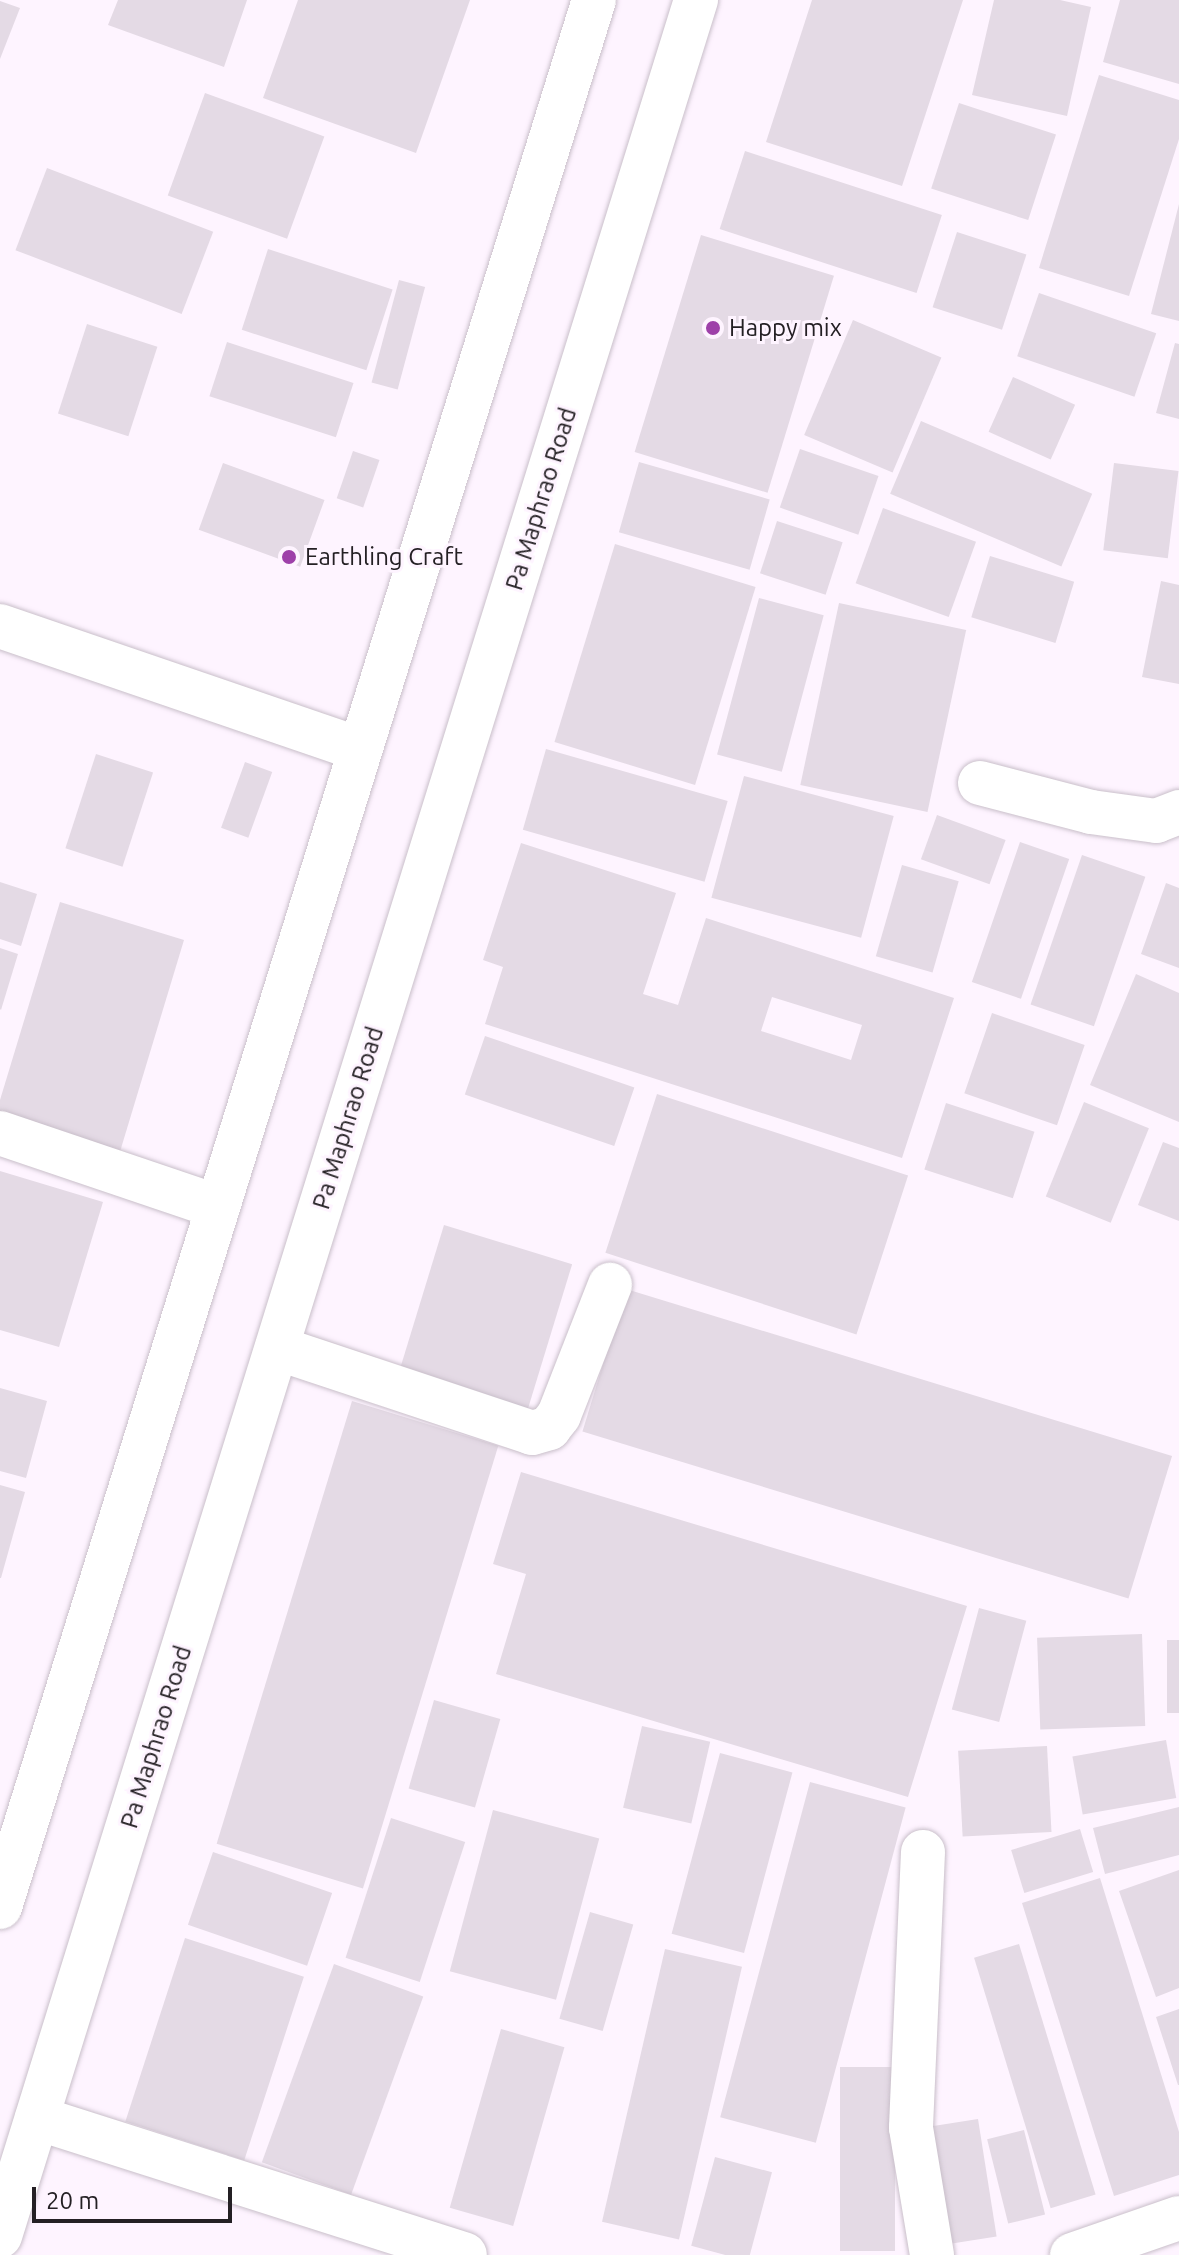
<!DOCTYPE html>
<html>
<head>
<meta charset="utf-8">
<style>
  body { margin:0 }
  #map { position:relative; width:1179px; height:2255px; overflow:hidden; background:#fef4ff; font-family:Ubuntu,sans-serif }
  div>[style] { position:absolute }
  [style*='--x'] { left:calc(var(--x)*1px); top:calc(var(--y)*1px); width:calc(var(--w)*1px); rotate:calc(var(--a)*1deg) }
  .building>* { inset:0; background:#e4dae5; transform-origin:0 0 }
  .roads { filter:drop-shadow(0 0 2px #c9bfca) drop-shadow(0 0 2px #c9bfca) }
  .minor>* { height:44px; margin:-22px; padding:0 22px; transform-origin:22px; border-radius:22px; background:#fff }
  .dots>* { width:22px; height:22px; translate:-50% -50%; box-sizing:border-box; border:4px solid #fef4ff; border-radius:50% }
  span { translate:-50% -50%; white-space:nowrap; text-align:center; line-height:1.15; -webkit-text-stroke:6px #fef4ff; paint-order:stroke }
  .poi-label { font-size:24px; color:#242024 }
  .left { translate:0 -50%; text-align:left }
  .street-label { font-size:24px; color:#242024 }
  .scale { position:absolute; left:32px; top:2187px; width:200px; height:36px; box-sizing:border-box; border:4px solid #242024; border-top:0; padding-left:10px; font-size:24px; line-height:28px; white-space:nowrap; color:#242024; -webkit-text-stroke:6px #fef4ff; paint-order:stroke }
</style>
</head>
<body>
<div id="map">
  <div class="building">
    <div style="clip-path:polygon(118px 0,247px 0,224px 67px,108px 25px)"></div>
    <div style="clip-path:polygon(298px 0,470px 0,416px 153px,263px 98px)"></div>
    <div style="clip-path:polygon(812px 0,963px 0,902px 186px,766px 142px)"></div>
    <div style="clip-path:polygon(994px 0,1060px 0,1091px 7px,1067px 116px,972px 95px)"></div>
    <div style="clip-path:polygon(1120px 0,1179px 0,1179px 84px,1103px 62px)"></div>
    <div style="clip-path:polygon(0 1px,20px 8px,0 59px)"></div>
    <div style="clip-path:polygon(1099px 75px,1179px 100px,1179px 139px,1129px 296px,1039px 268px)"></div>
    <div style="left:205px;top:93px;width:127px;height:109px;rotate:20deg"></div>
    <div style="left:959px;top:103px;width:102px;height:90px;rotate:18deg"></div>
    <div style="left:745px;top:151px;width:207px;height:82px;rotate:18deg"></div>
    <div style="left:47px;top:168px;width:178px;height:88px;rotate:21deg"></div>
    <div style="clip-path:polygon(1179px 204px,1179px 321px,1151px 314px)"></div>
    <div style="left:957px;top:232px;width:73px;height:79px;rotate:18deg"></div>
    <div style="left:701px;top:235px;width:139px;height:227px;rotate:17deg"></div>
    <div style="left:268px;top:249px;width:131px;height:85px;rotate:18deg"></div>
    <div style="left:399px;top:280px;width:27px;height:106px;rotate:15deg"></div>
    <div style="left:1039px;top:293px;width:124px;height:67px;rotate:19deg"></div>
    <div style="left:853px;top:320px;width:96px;height:125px;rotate:23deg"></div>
    <div style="left:87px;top:324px;width:74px;height:94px;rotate:18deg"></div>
    <div style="left:227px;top:342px;width:133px;height:57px;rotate:18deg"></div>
    <div style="clip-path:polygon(1175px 343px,1179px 344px,1179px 419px,1156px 413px)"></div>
    <div style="left:1013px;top:377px;width:68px;height:60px;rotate:24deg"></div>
    <div style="left:921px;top:421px;width:186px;height:79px;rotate:23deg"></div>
    <div style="left:800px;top:449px;width:83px;height:62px;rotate:19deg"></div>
    <div style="left:353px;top:451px;width:28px;height:50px;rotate:19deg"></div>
    <div style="left:639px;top:462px;width:136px;height:73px;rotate:16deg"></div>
    <div style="left:223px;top:463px;width:108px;height:71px;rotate:20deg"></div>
    <div style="left:1114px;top:463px;width:65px;height:88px;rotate:7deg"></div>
    <div style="left:883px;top:508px;width:99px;height:80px;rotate:20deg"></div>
    <div style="left:777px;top:521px;width:69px;height:55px;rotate:18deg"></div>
    <div style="left:615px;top:544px;width:147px;height:207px;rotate:17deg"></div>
    <div style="left:990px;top:556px;width:88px;height:64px;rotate:17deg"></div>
    <div style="clip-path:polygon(1161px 581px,1179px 585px,1179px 684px,1142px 677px)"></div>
    <div style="left:759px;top:598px;width:67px;height:162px;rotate:15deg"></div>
    <div style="left:839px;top:603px;width:130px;height:186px;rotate:12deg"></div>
    <div style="left:546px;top:749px;width:189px;height:84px;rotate:16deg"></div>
    <div style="left:96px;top:754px;width:60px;height:99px;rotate:18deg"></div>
    <div style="left:245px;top:762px;width:29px;height:70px;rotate:20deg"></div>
    <div style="left:744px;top:776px;width:155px;height:126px;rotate:15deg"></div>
    <div style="left:937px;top:815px;width:73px;height:47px;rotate:20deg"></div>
    <div style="left:1020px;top:842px;width:52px;height:148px;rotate:19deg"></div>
    <div style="clip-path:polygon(evenodd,521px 843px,676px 893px,643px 994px,678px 1005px,706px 918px,954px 998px,902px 1158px,485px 1024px,503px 967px,483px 960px,521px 843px,772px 997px,862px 1025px,851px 1060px,761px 1031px,772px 997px)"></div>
    <div style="left:1082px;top:855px;width:67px;height:158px;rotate:19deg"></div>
    <div style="left:902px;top:865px;width:59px;height:95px;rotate:16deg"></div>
    <div style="clip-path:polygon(0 882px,37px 894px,21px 946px,0 939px)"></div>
    <div style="clip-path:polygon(1166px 883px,1179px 888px,1179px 968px,1141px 954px)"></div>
    <div style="clip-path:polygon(60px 902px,184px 940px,119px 1155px,0 1119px,0 1100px)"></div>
    <div style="clip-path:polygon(0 948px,18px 954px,1px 1010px,0 1009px)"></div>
    <div style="clip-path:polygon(1136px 974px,1179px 993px,1179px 1122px,1090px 1085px)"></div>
    <div style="left:992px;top:1013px;width:98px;height:85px;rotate:19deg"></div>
    <div style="left:485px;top:1036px;width:158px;height:62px;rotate:19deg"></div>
    <div style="left:657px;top:1094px;width:264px;height:167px;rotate:18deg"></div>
    <div style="left:1084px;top:1102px;width:70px;height:102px;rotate:22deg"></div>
    <div style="left:946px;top:1103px;width:93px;height:70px;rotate:18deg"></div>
    <div style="clip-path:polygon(1163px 1142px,1179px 1148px,1179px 1221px,1138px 1205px)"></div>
    <div style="clip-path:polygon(0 1171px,103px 1202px,59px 1347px,0 1330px)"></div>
    <div style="left:444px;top:1225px;width:134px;height:159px;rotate:17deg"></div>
    <div style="left:626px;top:1289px;width:571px;height:149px;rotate:17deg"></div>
    <div style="clip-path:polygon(0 1388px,47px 1401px,26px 1478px,0 1471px)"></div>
    <div style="left:352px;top:1401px;width:153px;height:463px;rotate:17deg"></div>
    <div style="clip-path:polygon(521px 1472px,967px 1606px,908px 1797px,496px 1674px,526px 1574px,493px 1564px)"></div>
    <div style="clip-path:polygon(0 1485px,25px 1492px,1px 1578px,0 1578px)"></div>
    <div style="left:979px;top:1608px;width:49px;height:105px;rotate:15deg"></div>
    <div style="left:1142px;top:1634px;width:92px;height:105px;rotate:88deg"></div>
    <div style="left:1179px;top:1640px;width:73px;height:12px;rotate:90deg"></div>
    <div style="left:434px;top:1700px;width:69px;height:92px;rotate:16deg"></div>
    <div style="left:642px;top:1726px;width:70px;height:84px;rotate:13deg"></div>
    <div style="left:1166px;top:1740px;width:59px;height:95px;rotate:80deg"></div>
    <div style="left:1047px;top:1746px;width:86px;height:89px;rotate:87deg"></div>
    <div style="left:720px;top:1753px;width:75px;height:187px;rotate:15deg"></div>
    <div style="left:810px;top:1782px;width:99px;height:347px;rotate:15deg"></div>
    <div style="clip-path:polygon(1179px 1807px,1179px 1855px,1105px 1874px,1093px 1828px)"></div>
    <div style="left:493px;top:1810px;width:110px;height:167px;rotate:15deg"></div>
    <div style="left:391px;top:1818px;width:78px;height:147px;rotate:18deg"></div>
    <div style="left:1080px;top:1829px;width:45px;height:72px;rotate:73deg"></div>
    <div style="left:213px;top:1852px;width:126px;height:77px;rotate:19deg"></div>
    <div style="clip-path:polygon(1179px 1870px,1179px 1988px,1156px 1997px,1119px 1891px)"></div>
    <div style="clip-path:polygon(1100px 1878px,1179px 2132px,1179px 2175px,1114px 2196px,1022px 1903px)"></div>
    <div style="left:590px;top:1912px;width:45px;height:111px;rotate:16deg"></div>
    <div style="left:185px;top:1938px;width:125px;height:193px;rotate:18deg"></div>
    <div style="left:1019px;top:1944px;width:262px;height:47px;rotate:73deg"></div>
    <div style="left:665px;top:1949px;width:79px;height:280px;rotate:13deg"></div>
    <div style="left:334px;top:1964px;width:95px;height:211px;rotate:20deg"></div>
    <div style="clip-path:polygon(1179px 2009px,1179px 2085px,1178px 2085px,1156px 2017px)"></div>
    <div style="left:501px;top:2029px;width:66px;height:186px;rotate:16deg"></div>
    <div style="left:895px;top:2067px;width:184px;height:55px;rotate:90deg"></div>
    <div style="left:978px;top:2119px;width:119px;height:58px;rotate:81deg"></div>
    <div style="left:1024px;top:2130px;width:87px;height:38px;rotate:76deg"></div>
    <div style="left:715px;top:2157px;width:59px;height:92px;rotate:15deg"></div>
  </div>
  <div class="roads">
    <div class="minor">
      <div style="--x:0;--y:626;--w:380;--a:18.9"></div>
      <div style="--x:980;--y:783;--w:115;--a:14.6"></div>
      <div style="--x:1091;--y:812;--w:66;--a:7.9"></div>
      <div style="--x:1156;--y:821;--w:25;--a:-21"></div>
      <div style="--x:0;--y:1133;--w:230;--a:18.7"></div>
      <div style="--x:277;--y:1348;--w:269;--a:18.4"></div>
      <div style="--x:532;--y:1433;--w:18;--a:-16"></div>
      <div style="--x:549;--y:1428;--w:16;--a:-52"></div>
      <div style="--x:559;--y:1415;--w:140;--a:-68.6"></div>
      <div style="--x:923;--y:1852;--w:276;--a:92.5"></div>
      <div style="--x:911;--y:2128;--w:129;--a:80.6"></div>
      <div style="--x:0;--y:1907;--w:1997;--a:-72.7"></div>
      <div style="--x:37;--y:2118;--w:449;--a:17.7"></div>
      <div style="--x:0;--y:2236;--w:2342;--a:-72.71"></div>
      <div style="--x:1072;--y:2255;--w:113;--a:-19.1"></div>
    </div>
  </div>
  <div class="dots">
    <div style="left:713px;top:328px;background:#9e40a9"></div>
    <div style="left:289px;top:557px;background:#9e40a9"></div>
  </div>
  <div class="poi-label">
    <span class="left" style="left:729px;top:328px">Happy mix</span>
    <span class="left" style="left:305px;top:557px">Earthling Craft</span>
  </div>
  <div class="street-label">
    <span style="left:541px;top:499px;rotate:-73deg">Pa Maphrao Road</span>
    <span style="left:348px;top:1118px;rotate:-73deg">Pa Maphrao Road</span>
    <span style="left:156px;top:1737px;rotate:-73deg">Pa Maphrao Road</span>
  </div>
  <div class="scale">20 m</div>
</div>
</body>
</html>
